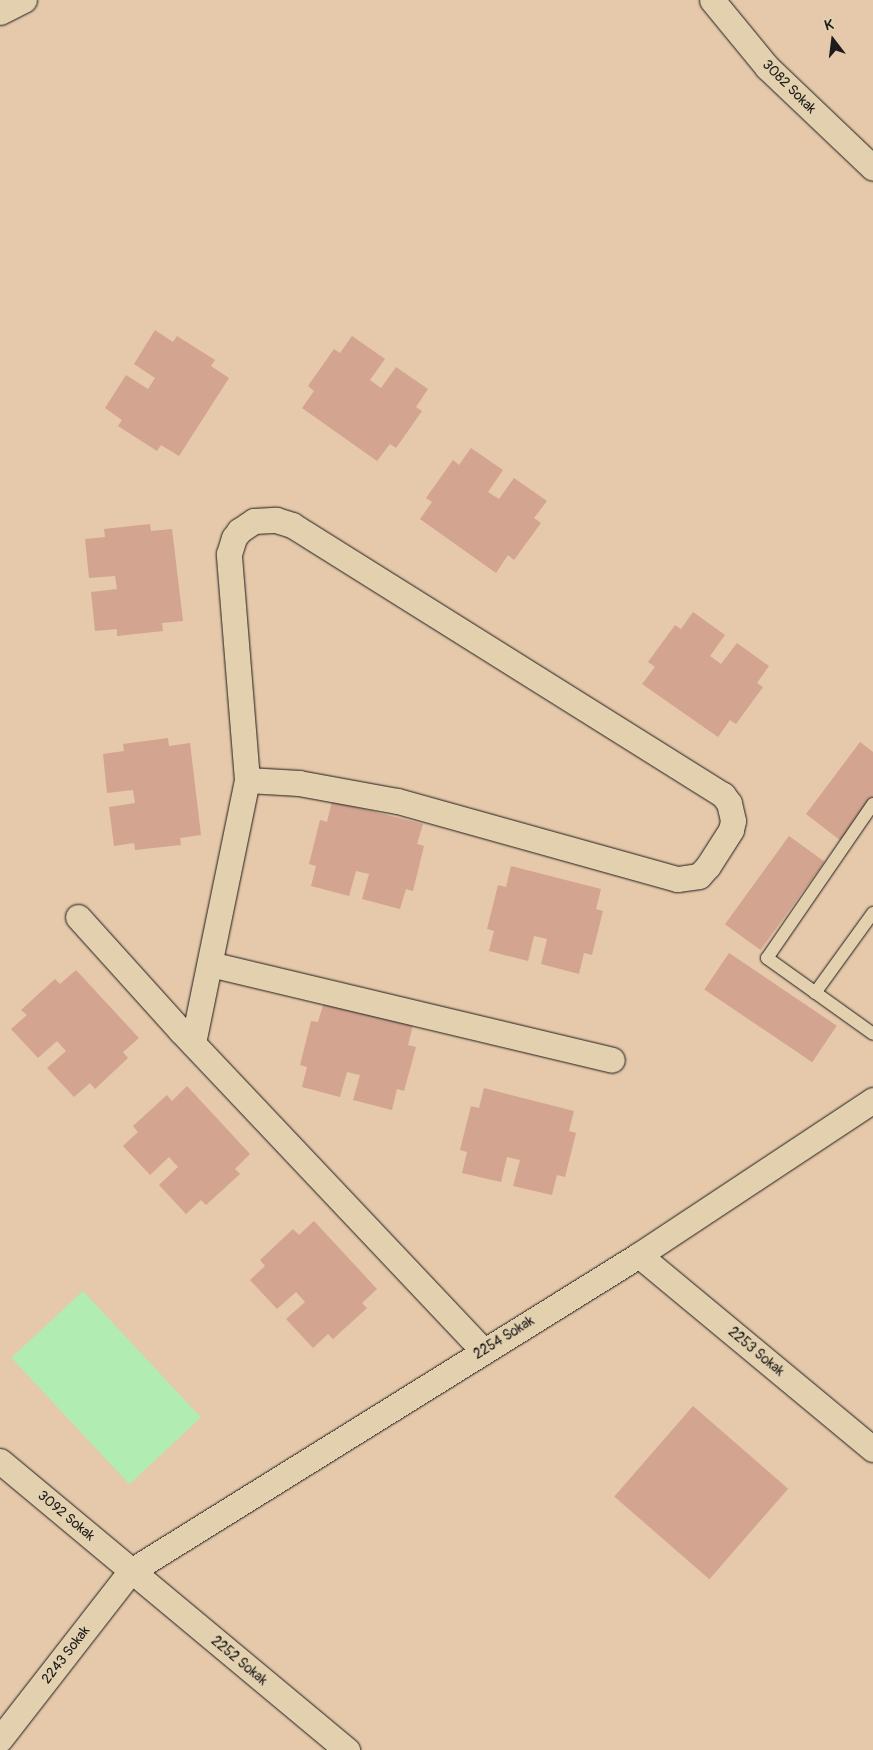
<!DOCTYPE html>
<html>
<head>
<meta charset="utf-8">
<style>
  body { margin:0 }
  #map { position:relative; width:873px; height:1750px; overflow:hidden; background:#e6c8aa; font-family:Pangolin,sans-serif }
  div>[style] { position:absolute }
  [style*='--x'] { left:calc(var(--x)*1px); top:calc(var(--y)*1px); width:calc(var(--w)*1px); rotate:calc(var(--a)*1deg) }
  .green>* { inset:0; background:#b1edb2; transform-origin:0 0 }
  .building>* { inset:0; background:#d3a490; transform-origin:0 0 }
  .roads { filter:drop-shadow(0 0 1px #1c1c1c) drop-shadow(0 0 1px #1c1c1c) }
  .service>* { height:12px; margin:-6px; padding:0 6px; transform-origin:6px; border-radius:6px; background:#e3d0ae }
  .minor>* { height:25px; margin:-12.5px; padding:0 12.5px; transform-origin:12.5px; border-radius:12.5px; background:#e3d0ae }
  span { translate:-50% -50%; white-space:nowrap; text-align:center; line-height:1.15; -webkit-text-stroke:5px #e3d0ae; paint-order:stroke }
  .street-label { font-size:14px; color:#1c1c1c }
  .north { position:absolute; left:808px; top:15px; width:50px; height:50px; -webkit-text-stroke:4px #e3d0ae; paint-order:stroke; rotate:345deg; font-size:14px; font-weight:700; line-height:20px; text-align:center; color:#1c1c1c }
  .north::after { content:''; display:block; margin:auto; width:18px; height:22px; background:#1c1c1c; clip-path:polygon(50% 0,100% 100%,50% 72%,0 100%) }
</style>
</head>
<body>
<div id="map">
  <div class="green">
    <div style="left:83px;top:1291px;width:173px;height:98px;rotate:47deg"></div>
  </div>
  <div class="building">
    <div style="clip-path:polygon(155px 330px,173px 342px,177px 336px,215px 360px,211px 366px,229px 378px,179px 456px,161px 445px,157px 451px,118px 426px,122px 420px,105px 408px,126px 375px,148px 389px,155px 378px,134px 364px)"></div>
    <div style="clip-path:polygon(352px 336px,385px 359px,370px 380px,381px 388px,396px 367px,428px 389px,416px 407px,422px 411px,396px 448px,390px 444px,377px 461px,302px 408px,314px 391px,308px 386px,334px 349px,340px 353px)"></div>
    <div style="clip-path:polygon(471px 448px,503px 470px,488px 492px,499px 499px,514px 478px,547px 501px,534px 518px,541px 523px,514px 560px,508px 555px,496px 573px,420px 519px,432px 502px,426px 498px,453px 460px,459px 465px)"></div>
    <div style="clip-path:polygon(150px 524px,151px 531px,172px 529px,183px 621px,162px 623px,163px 631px,117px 636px,117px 629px,95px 631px,91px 592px,117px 589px,115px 576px,89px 578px,85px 539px,105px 537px,104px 529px)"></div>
    <div style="clip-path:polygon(693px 612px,725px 635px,710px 656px,721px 664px,737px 643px,769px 666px,757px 683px,763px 687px,736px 724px,730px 720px,718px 737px,642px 684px,655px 667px,648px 662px,675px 625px,681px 629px)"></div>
    <div style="clip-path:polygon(168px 738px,169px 746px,190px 743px,201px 835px,180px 838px,181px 845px,135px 850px,134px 843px,114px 846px,109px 807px,135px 803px,133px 790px,107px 793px,103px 754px,124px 751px,123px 744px)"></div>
    <div style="clip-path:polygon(860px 742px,873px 752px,873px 798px,841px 841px,806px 814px)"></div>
    <div style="clip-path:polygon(332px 801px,423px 824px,417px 844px,424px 846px,413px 891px,406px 889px,400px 909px,362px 899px,369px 874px,356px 871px,349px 896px,311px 886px,316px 866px,309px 864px,320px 820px,327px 822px)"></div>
    <div style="left:789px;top:836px;width:44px;height:109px;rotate:36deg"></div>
    <div style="clip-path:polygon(511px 866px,601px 889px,596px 909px,603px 911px,592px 955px,584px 953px,579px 974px,541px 964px,547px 939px,534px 936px,528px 961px,489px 951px,494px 931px,487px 929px,498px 885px,506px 887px)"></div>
    <div style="left:729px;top:953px;width:130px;height:44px;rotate:34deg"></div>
    <div style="clip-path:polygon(76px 970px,139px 1038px,123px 1052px,128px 1058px,95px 1089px,90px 1083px,74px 1097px,47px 1068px,66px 1051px,57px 1041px,38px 1058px,11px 1029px,27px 1015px,21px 1010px,55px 979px,60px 984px)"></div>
    <div style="clip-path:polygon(324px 1002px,413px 1025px,408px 1045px,416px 1047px,404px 1091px,397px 1089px,392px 1110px,353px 1100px,360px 1075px,347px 1072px,340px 1097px,302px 1087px,307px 1067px,300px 1065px,311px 1021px,318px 1022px)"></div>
    <div style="clip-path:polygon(187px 1086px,250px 1154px,235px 1169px,240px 1174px,206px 1205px,201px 1200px,186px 1214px,159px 1185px,178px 1167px,169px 1157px,150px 1175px,123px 1146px,138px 1132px,133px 1126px,167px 1095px,172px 1101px)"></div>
    <div style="clip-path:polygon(484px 1088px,574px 1111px,569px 1131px,576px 1133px,565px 1177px,557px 1175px,552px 1195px,513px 1186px,520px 1160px,507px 1157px,501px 1182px,462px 1173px,467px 1152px,460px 1150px,471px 1106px,479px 1108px)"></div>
    <div style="clip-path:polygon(314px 1221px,377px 1289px,362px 1303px,367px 1308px,333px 1339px,328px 1334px,313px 1348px,286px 1319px,305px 1302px,296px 1292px,277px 1309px,250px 1280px,265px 1266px,260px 1260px,293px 1229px,299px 1235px)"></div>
    <div style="left:693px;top:1406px;width:126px;height:120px;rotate:41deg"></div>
  </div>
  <div class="roads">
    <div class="service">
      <div style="--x:873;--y:804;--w:187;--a:124.5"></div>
      <div style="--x:767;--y:958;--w:130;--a:35.6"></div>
      <div style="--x:815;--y:993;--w:99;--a:-54.1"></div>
    </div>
    <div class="minor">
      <div style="--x:712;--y:0;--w:87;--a:50.6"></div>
      <div style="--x:767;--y:67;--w:146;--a:43.6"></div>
      <div style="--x:0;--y:12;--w:27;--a:-27"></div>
      <div style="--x:78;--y:917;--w:154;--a:47.9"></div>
      <div style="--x:181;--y:1031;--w:439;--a:46.6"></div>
      <div style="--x:210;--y:964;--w:413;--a:13.4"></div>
      <div style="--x:193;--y:1043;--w:268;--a:-78.4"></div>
      <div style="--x:247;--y:780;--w:227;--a:-94.6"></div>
      <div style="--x:229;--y:554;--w:17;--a:-73"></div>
      <div style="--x:234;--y:538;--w:9;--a:-54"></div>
      <div style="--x:239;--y:531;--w:18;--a:-34"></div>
      <div style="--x:254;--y:521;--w:22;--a:-3"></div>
      <div style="--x:276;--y:520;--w:17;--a:17"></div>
      <div style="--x:292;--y:525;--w:509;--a:32.07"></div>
      <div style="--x:723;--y:795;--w:10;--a:53"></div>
      <div style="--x:729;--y:803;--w:18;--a:77"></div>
      <div style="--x:733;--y:821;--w:9;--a:103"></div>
      <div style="--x:731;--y:830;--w:43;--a:122.6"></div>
      <div style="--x:708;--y:866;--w:13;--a:132"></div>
      <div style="--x:699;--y:876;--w:22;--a:172"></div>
      <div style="--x:677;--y:879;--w:291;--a:-164.4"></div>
      <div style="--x:397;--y:801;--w:100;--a:-169.6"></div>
      <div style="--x:299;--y:783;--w:52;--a:-176.7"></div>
      <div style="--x:639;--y:1255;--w:304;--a:39.7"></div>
      <div style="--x:0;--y:1461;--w:452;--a:39.8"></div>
      <div style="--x:0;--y:1739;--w:213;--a:-52.1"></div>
      <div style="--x:131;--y:1571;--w:598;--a:-31.88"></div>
      <div style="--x:639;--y:1255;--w:281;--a:-33.5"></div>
    </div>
  </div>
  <div class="street-label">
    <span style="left:789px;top:87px;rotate:45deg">3082 Sokak</span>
    <span style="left:504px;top:1338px;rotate:-32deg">2254 Sokak</span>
    <span style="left:756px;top:1352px;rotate:40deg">2253 Sokak</span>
    <span style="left:66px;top:1516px;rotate:40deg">3092 Sokak</span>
    <span style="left:66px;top:1655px;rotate:-52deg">2243 Sokak</span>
    <span style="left:239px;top:1661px;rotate:40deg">2252 Sokak</span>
  </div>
  <div class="north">K</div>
</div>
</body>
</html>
